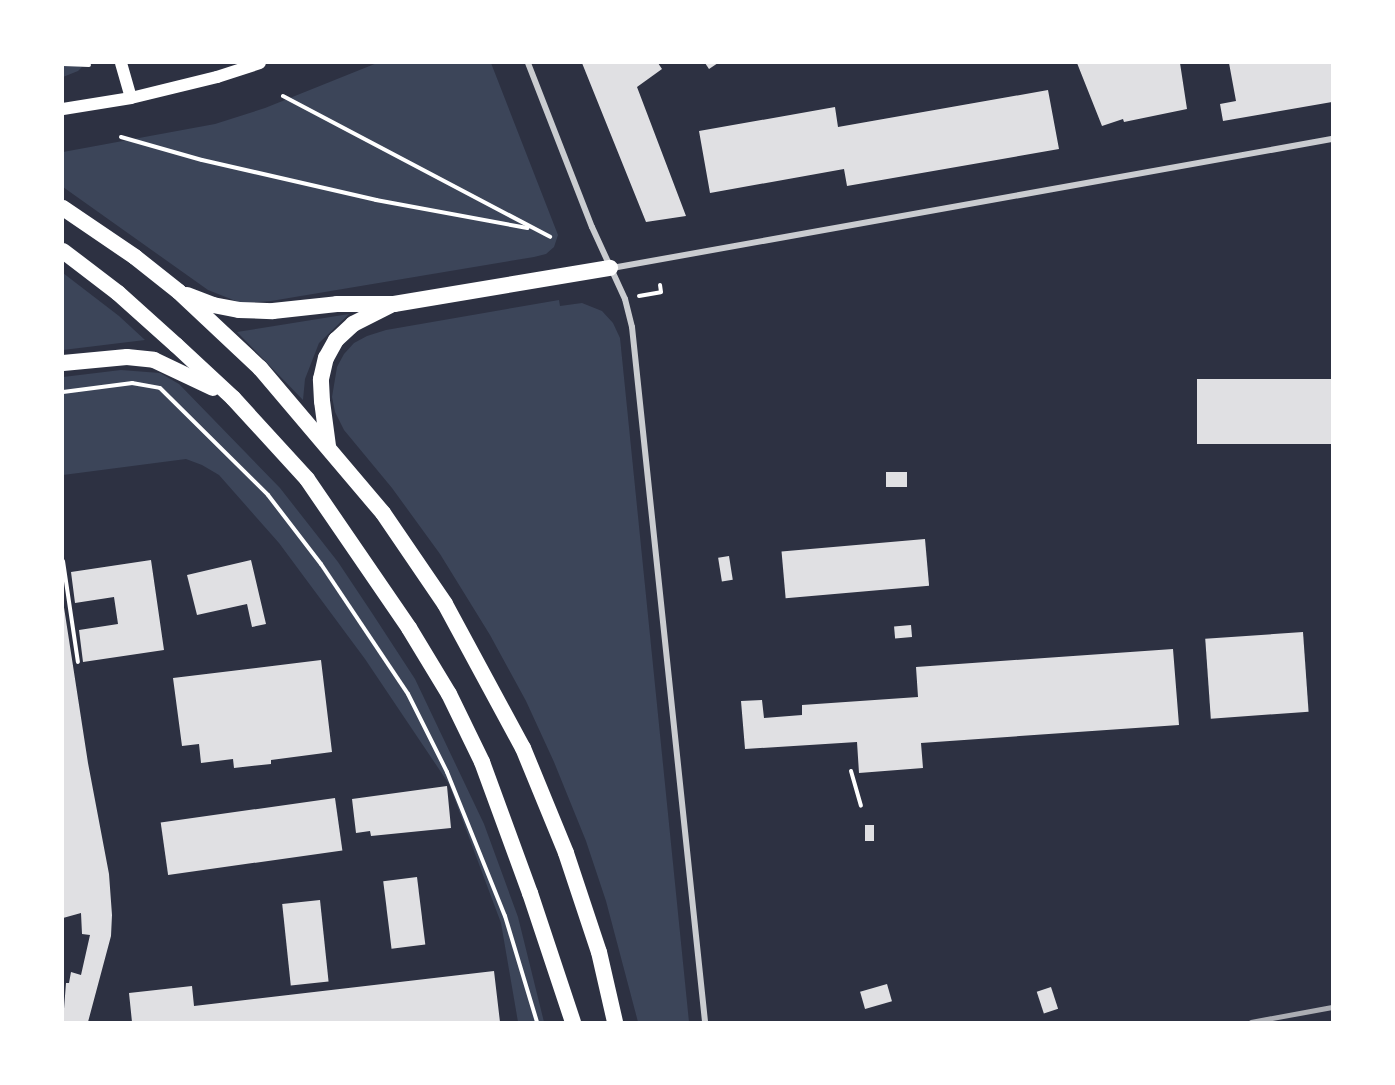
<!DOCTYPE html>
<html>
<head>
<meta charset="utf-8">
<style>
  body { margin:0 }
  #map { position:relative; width:1395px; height:1085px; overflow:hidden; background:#2d3142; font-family:"Titillium Web",sans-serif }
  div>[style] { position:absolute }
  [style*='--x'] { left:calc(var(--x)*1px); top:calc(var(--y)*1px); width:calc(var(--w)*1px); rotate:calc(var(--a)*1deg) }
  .green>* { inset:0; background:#3c4559 }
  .building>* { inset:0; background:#e0e0e3; transform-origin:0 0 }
  .path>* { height:4px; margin:-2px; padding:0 2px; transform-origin:2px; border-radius:2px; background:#fff }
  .minor>* { height:6px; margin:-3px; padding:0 3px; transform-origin:3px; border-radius:3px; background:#caccd0 }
  .secondary>* { height:12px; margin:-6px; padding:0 6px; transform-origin:6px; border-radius:6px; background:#fff }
  .trunk>* { height:16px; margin:-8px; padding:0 8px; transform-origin:8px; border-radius:8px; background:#fff }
  .rail>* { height:4.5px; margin:-2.25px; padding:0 2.25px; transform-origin:2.25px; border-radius:2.25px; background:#abadb3 }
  span { translate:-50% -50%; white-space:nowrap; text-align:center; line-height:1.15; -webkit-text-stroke:4.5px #fff; paint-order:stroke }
  .frame { position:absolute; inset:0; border:64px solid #fff; pointer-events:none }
</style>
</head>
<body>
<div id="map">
  <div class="green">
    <div style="clip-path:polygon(63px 63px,82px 67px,78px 71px,63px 77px)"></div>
    <div style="clip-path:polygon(377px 63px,491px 63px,558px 235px,554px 247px,546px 254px,534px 257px,271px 301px,241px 303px,208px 290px,63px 187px,63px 152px,215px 124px,265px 108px)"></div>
    <div style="clip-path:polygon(63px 273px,119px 316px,145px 340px,63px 350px)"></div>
    <div style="clip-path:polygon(559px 300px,560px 306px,582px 303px,602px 311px,613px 323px,620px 338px,689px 1022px,638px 1022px,606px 901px,586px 841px,554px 762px,526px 701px,490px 635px,440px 554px,392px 488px,344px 430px,335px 412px,332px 397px,337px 367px,344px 354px,354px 343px,367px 336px,386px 330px)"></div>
    <div style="clip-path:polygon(349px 314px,319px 343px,305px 379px,303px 400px,237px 332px)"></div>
    <div style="clip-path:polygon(121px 370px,160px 373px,179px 384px,280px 488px,338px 562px,372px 613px,415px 679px,484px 824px,518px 917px,544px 1022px,518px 1022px,501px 923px,449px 784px,365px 659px,279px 543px,219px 475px,202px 465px,186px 459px,63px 475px,63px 377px)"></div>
  </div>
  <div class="building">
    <div style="clip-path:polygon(582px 63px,658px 63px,662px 69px,637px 87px,686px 216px,646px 222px)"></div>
    <div style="clip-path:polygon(705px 63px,718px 63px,709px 69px)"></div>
    <div style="clip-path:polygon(1077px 63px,1180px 63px,1187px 109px,1124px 122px,1123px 119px,1102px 126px)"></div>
    <div style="clip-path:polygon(1229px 63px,1332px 63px,1332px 102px,1223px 121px,1220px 104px,1236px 101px)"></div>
    <div style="clip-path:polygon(1048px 90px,1059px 149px,847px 186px,844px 169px,710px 193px,699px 131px,835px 107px,838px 127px)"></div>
    <div style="left:1332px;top:379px;width:65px;height:135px;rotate:90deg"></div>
    <div style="left:907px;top:472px;width:15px;height:21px;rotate:90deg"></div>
    <div style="left:925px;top:539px;width:47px;height:144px;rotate:85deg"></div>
    <div style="left:729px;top:556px;width:24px;height:11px;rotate:81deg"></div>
    <div style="clip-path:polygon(151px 560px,164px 650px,83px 662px,79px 630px,118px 624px,114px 597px,75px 603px,71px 572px)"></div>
    <div style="clip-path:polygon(251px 560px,266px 624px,252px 627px,247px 604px,197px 615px,187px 575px)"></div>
    <div style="clip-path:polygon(63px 601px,88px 763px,109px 874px,112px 915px,111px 936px,88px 1022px,63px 1022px,66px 983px,69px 983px,71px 972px,81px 975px,90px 935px,82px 934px,81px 913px,63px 918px)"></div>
    <div style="left:911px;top:625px;width:12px;height:17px;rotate:85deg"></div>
    <div style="left:1303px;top:632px;width:80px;height:98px;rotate:86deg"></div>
    <div style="clip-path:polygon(1173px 649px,1179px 725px,921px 743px,923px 768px,859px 773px,857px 742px,745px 749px,741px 701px,762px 700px,764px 718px,802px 715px,802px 705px,918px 697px,916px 667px)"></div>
    <div style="clip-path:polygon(321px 660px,332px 752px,271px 760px,271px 764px,234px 768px,233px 759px,201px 763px,199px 744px,182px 746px,173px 678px)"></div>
    <div style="clip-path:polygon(447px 786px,451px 828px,371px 836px,370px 831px,356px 833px,352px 799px)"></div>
    <div style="left:335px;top:798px;width:53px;height:176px;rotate:82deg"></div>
    <div style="left:865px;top:825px;width:9px;height:16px"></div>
    <div style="left:417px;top:877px;width:68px;height:34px;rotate:83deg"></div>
    <div style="left:320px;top:900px;width:82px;height:38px;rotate:84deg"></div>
    <div style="clip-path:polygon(494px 971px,500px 1022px,132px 1022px,129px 993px,192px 986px,194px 1006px)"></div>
    <div style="left:887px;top:984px;width:18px;height:28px;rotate:74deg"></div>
    <div style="left:1051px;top:987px;width:23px;height:15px;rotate:72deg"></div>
  </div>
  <div class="path">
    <div style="--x:63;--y:64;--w:26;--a:2"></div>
    <div style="--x:283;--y:96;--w:302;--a:27.8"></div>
    <div style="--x:121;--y:137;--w:84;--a:15.9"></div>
    <div style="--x:202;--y:160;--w:179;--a:12.9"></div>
    <div style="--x:376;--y:200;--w:154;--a:10.5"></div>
    <div style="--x:639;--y:296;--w:22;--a:-10"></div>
    <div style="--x:661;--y:292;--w:7;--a:-98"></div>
    <div style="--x:63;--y:392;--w:70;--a:-7.4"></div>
    <div style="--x:132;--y:383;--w:28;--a:10"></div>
    <div style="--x:160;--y:388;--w:152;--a:44.7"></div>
    <div style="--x:268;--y:495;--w:87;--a:52.5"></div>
    <div style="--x:321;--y:564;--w:156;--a:56.2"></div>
    <div style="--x:408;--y:694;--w:87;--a:63.4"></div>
    <div style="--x:447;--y:772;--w:155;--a:68.1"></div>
    <div style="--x:505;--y:916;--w:111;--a:73.2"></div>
    <div style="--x:63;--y:561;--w:102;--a:81.6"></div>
    <div style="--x:851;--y:771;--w:36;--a:74"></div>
  </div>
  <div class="minor">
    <div style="--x:528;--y:63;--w:176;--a:68.7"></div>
    <div style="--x:592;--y:227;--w:79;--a:65.4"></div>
    <div style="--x:625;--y:299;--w:29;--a:76"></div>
    <div style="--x:632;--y:327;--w:699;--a:84"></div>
    <div style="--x:612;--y:268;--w:731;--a:-10.16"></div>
  </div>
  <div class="secondary">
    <div style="--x:121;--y:63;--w:36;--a:74"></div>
    <div style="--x:63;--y:109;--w:69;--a:-9.2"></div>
    <div style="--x:131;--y:98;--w:89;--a:-13.7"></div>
    <div style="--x:217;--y:77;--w:45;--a:-18"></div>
  </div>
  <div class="trunk">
    <div style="--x:63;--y:208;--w:87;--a:34.2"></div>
    <div style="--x:135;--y:257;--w:56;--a:38.5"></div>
    <div style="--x:179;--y:292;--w:111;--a:43.2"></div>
    <div style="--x:260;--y:368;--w:190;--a:49.7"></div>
    <div style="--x:383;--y:513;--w:110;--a:55.7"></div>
    <div style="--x:445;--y:604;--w:164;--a:61.6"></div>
    <div style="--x:523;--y:748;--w:113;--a:67.7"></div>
    <div style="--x:566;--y:853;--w:104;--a:71.6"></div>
    <div style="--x:599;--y:952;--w:72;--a:77.1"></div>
    <div style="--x:63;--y:251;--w:69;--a:37.4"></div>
    <div style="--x:118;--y:293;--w:78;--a:41.9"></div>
    <div style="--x:176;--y:345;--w:78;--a:42.9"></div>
    <div style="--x:233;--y:398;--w:110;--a:47.6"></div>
    <div style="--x:307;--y:479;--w:181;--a:55.6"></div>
    <div style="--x:409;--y:628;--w:77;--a:58.8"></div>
    <div style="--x:449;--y:694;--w:76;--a:64.1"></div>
    <div style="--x:482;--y:762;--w:140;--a:69.9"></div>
    <div style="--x:530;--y:893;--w:136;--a:71.6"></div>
    <div style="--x:187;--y:295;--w:28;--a:21"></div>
    <div style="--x:213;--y:305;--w:26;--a:11"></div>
    <div style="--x:239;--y:310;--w:34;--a:2"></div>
    <div style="--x:273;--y:311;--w:64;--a:-6.2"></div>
    <div style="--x:337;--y:304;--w:57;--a:0"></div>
    <div style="--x:394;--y:304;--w:219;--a:-9.5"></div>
    <div style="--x:63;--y:363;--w:64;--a:-5.4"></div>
    <div style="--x:127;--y:357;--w:27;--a:6"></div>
    <div style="--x:154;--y:360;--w:65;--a:25.4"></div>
    <div style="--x:328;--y:446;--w:45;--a:-97.6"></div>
    <div style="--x:322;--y:401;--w:22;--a:-93"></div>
    <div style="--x:321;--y:379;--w:22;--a:-77"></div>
    <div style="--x:326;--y:358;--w:21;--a:-61"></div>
    <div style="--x:336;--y:340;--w:23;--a:-43"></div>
    <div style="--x:353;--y:324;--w:42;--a:-26.6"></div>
  </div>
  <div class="rail">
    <div style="--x:1251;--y:1022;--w:82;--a:-10.5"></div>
  </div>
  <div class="frame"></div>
</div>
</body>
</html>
